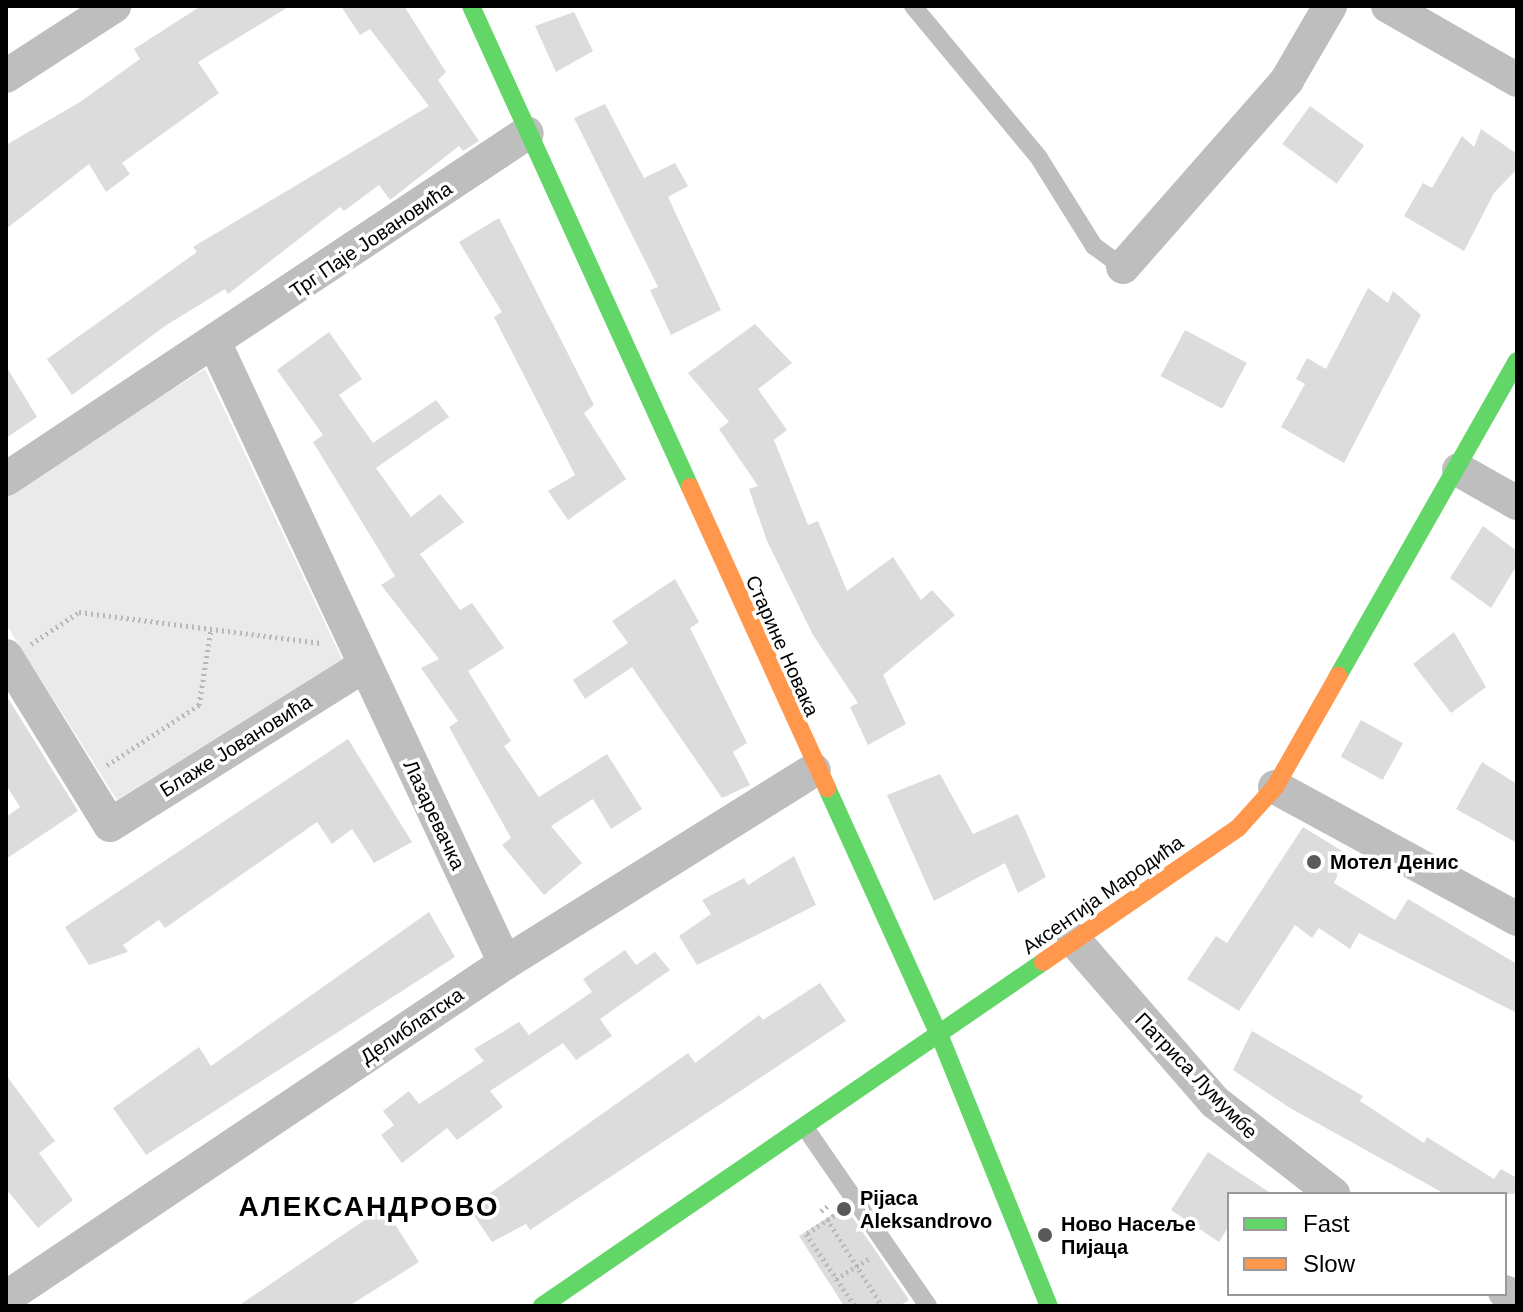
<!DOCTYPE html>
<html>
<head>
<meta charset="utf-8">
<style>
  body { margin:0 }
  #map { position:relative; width:1523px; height:1312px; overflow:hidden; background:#fff; font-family:Arial,sans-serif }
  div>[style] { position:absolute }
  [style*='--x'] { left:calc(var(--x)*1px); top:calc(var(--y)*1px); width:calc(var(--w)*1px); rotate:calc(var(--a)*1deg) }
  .green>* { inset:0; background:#eaeaea }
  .building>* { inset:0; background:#dcdcdc; transform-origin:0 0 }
  .path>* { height:5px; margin-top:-2.5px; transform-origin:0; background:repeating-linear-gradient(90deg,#b8b8b8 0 2px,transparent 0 6px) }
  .lane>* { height:18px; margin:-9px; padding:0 9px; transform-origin:9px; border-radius:9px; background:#bebebe }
  .street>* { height:34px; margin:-17px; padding:0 17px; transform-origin:17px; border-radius:17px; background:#bebebe }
  .fast>* { height:18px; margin:-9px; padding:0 9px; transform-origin:9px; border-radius:9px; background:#63d668 }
  .slow>* { height:18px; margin:-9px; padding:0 9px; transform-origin:9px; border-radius:9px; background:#ff974d }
  .dots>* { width:22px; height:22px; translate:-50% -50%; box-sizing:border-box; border:4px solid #fff; border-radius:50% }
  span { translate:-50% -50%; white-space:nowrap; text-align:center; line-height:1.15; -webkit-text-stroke:7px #fff; paint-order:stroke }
  .street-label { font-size:20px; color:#000 }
  .poi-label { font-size:20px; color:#000; font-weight:700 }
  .left { translate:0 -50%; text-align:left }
  .district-label { font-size:28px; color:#000; font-weight:700; letter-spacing:2px }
  .frame { position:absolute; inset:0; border:8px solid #000; pointer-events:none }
  .legend { position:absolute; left:1227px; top:1192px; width:280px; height:104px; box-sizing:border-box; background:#fff; border:2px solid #999; margin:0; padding:10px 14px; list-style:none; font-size:24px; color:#000 }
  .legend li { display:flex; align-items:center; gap:16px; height:40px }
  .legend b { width:40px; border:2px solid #999 }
</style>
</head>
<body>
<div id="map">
  <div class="green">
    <div style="clip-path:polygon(205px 369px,342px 659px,117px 800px,6px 624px,6px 494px)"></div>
  </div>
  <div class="building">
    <div style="clip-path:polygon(201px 6px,290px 6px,198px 62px,219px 93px,122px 163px,130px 174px,106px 192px,89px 164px,6px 229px,6px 145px,80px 102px,140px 59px,134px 49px)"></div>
    <div style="clip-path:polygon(341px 6px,404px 6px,446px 72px,438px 80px,479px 141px,463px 151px,459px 146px,390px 200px,379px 185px,344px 211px,340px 207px,228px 294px,225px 289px,165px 326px,72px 395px,47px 359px,197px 252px,193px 247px,429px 106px,370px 29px,360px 35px)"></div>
    <div style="clip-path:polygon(574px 12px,593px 51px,556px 72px,535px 26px)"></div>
    <div style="clip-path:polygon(605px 104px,644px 178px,675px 163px,688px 186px,668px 197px,721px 310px,671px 335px,650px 290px,658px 287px,574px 118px)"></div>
    <div style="left:1310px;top:106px;width:67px;height:47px;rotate:36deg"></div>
    <div style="clip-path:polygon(1481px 129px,1517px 154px,1517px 169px,1494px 193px,1464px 251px,1404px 216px,1423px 183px,1432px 188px,1462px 136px,1474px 147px)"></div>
    <div style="clip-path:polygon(499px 218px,594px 405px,584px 413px,626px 479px,568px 520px,548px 491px,575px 475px,494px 317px,502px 312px,459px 242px)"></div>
    <div style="clip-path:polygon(1368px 288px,1388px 303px,1393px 291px,1421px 315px,1344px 463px,1281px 427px,1305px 384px,1296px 379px,1307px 358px,1326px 369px)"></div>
    <div style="clip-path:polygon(755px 324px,792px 363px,758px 389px,787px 430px,774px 440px,808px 525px,818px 521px,847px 591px,893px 557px,921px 600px,932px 590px,955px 615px,883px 675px,906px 724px,868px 745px,850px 707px,858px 703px,813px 635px,767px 541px,749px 489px,758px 486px,719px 429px,729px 422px,688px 373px)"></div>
    <div style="left:1185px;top:330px;width:70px;height:52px;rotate:28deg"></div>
    <div style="clip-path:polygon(329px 332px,362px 379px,339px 395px,373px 443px,436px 400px,449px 417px,376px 468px,411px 517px,440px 494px,464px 522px,420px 554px,460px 610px,472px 603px,504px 648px,468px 671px,511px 741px,504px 746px,539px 797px,607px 754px,642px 809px,611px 829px,593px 799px,551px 826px,582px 863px,544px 895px,502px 845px,511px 838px,449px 727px,458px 721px,421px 668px,439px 659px,381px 585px,395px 576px,313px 442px,323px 435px,277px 370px)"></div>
    <div style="clip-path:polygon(6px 366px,37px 417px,6px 438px)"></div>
    <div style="clip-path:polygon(1483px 526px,1517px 551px,1517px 565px,1491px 608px,1450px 578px)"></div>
    <div style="clip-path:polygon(675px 579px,699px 622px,690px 628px,747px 743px,733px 752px,750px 785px,722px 798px,632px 667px,585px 699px,573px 680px,628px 643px,612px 621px)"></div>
    <div style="clip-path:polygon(1454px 632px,1486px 687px,1451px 713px,1413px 664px)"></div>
    <div style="clip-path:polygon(6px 695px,78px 811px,6px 859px,6px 817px,20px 807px,6px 785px)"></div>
    <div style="left:1361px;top:720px;width:48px;height:42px;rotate:29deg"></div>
    <div style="clip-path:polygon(348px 739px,412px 842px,374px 863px,352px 829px,332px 844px,317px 822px,165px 928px,159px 920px,123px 945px,128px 952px,89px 965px,65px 927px)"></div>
    <div style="clip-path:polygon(1482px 762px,1517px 784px,1517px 843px,1456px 809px)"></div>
    <div style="clip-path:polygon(940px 774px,973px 834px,1018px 814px,1046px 877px,1018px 893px,1005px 863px,934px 901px,887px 795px)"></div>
    <div style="clip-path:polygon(1303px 827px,1347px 854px,1334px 883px,1395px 920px,1408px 899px,1517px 964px,1517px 1013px,1359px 933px,1350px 949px,1319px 928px,1312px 938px,1295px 925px,1239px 1011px,1187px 979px,1216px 936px,1227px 943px)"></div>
    <div style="clip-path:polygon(794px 856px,816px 905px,697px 965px,679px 936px,711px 914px,702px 900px,744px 878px,748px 885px)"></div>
    <div style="clip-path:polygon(429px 912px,455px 957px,146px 1155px,113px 1108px,199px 1047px,211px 1066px)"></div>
    <div style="clip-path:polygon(625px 950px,636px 965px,655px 952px,670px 970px,600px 1019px,612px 1036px,576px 1060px,563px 1043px,490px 1091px,503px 1107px,457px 1140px,447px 1128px,402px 1163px,381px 1135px,394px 1125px,383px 1111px,409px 1091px,419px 1104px,484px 1061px,474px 1049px,519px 1022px,529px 1035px,592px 992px,583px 979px)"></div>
    <div style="clip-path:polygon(820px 983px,846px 1021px,530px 1230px,526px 1224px,492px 1242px,469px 1208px,688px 1053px,695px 1063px,759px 1015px,763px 1020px)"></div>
    <div style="clip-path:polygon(1252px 1031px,1363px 1096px,1360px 1101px,1424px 1143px,1427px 1137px,1494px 1179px,1501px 1169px,1517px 1178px,1517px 1194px,1445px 1194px,1290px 1108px,1233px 1070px)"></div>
    <div style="clip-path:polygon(6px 1075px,55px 1141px,39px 1153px,73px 1200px,38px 1228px,6px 1189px)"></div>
    <div style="clip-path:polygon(1208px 1152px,1272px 1194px,1229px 1194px,1229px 1226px,1219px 1242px,1171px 1210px)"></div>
    <div style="clip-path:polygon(845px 1206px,909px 1300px,899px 1306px,844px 1306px,799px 1236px)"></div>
    <div style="clip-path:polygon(384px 1207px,419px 1262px,349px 1306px,238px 1306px)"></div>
  </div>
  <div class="path">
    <div style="--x:31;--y:644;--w:58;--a:-33.7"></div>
    <div style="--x:79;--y:612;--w:244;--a:7.3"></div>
    <div style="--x:107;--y:765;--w:110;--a:-33.1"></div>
    <div style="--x:199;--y:705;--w:77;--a:-81"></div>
    <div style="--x:821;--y:1211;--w:11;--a:-38"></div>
    <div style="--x:839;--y:1212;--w:40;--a:146"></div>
    <div style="--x:806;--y:1234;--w:87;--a:55.8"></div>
    <div style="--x:827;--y:1219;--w:103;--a:57.7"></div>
    <div style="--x:836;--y:1279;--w:39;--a:-32"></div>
  </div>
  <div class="lane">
    <div style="--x:913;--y:6;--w:197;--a:50.3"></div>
    <div style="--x:1039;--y:158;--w:104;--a:58"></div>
    <div style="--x:1094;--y:246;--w:36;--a:36"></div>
    <div style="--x:806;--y:1129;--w:215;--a:55.4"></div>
  </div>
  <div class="street">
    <div style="--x:1388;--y:6;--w:149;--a:29.8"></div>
    <div style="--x:6;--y:76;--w:129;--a:-32.9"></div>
    <div style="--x:1123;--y:267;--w:249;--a:-48.7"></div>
    <div style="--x:1287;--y:80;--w:86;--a:-59.8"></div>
    <div style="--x:216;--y:346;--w:681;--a:64.9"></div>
    <div style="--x:1459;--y:470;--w:67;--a:29.6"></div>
    <div style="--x:6;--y:479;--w:625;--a:-33.59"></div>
    <div style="--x:6;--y:656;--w:198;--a:58.4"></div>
    <div style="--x:110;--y:825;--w:299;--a:-32.1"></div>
    <div style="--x:1275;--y:787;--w:276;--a:28.6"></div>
    <div style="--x:1074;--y:940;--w:215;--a:49"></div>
    <div style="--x:1215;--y:1102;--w:150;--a:37.9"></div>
    <div style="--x:16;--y:1291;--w:589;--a:-33.85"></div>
    <div style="--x:505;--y:963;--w:364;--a:-32"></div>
    <div style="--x:1505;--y:1292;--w:14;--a:30"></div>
  </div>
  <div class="fast">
    <div style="--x:471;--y:6;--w:529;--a:65.52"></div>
    <div style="--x:1338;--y:676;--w:362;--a:-60.4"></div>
    <div style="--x:827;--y:788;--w:276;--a:65.6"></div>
    <div style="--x:941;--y:1039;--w:288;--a:68"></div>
    <div style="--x:542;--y:1306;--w:608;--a:-34.47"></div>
  </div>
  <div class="slow">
    <div style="--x:690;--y:487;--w:331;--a:65.5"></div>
    <div style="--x:1043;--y:962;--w:237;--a:-34.5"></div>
    <div style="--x:1238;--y:828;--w:55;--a:-47.9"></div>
    <div style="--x:1275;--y:787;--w:128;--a:-60.4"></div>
  </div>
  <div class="dots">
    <div style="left:1314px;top:862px;background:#595959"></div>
    <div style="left:844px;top:1209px;background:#595959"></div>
    <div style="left:1045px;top:1235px;background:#595959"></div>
  </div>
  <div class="street-label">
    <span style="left:371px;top:240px;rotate:-34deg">Трг Паје Јовановића</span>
    <span style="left:782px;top:646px;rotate:66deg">Старине Новака</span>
    <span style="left:236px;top:746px;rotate:-32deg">Блаже Јовановића</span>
    <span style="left:434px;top:815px;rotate:65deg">Лазаревачка</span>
    <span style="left:1103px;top:895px;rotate:-35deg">Аксентија Мародића</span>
    <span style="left:412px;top:1026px;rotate:-34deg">Делиблатска</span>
    <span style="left:1196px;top:1076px;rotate:46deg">Патриса Лумумбе</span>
  </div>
  <div class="poi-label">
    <span class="left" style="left:1330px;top:862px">Мотел Денис</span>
    <span class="left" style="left:860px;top:1210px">Pijaca<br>Aleksandrovo</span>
    <span class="left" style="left:1061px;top:1236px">Ново Насеље<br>Пијаца</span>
  </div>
  <div class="district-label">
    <span style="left:369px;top:1207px">АЛЕКСАНДРОВО</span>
  </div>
  <div class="frame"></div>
  <ul class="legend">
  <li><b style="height:10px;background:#63d668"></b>Fast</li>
  <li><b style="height:10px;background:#ff974d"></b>Slow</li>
  </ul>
</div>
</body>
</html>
